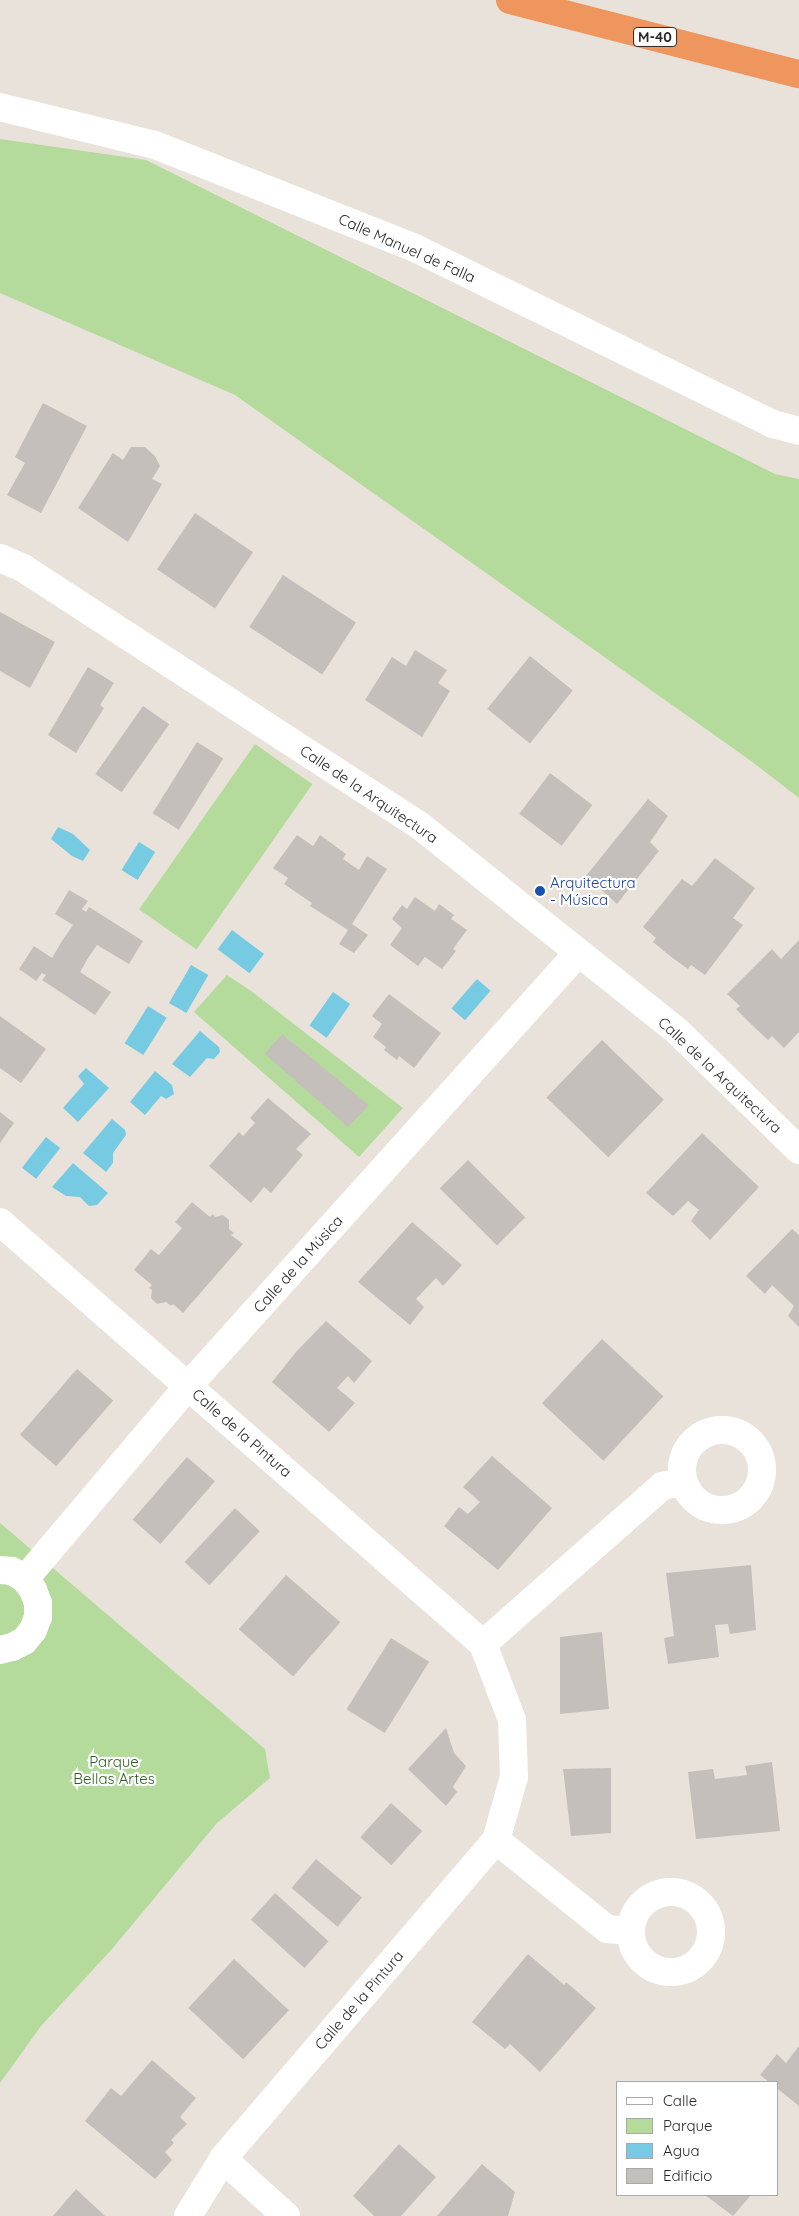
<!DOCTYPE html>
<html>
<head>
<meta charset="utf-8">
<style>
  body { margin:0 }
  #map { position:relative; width:799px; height:2216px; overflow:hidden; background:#e9e2da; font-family:Quicksand,sans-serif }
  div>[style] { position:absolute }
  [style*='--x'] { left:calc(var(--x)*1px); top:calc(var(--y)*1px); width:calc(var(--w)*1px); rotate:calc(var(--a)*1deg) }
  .green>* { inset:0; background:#b4db9b; transform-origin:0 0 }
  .water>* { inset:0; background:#76cbe2; transform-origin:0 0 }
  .building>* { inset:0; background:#c4bfba; transform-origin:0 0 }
  .street>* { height:28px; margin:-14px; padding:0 14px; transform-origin:14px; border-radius:14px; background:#fff }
  .street>.ring { margin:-14px; padding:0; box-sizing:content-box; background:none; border:28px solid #fff; border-radius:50% }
  .highway>* { height:28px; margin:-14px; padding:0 14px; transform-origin:14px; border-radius:14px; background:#ef965f }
  .dots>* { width:14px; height:14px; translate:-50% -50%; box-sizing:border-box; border:2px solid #fff; border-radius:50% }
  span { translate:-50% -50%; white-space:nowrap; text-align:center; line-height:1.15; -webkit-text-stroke:4.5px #fff; paint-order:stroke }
  .shield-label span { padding:1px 4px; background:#fff; border:1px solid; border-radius:4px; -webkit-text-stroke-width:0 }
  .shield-label { font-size:14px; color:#282828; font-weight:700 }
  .street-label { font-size:15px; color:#282828 }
  .transit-label { font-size:15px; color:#164399 }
  .left { translate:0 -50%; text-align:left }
  .park-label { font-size:15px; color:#2f5d1f }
  .legend { position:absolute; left:616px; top:2081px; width:162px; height:115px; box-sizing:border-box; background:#fff; border:1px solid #a9a9a9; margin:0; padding:6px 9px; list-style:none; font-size:15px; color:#282828 }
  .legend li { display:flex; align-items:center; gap:10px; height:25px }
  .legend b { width:25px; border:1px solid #a9a9a9 }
</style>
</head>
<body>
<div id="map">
  <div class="green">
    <div style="clip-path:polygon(0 139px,146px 160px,775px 474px,799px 479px,799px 798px,751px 761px,235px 395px,0 293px)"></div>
    <div style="left:255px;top:744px;width:70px;height:202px;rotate:35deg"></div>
    <div style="clip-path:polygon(227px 975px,251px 991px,403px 1108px,359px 1157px,194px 1012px)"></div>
    <div style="clip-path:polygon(0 1523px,265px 1749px,270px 1778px,217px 1823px,112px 1949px,41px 2026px,0 2083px)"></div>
  </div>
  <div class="water">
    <div style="clip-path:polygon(58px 827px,73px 834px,90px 850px,83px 861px,72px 856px,51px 839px)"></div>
    <div style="left:139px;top:842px;width:19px;height:33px;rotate:32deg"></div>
    <div style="left:232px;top:930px;width:40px;height:24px;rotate:37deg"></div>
    <div style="left:191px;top:965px;width:20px;height:44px;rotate:30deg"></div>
    <div style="left:477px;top:979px;width:18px;height:39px;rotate:41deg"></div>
    <div style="left:333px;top:992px;width:21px;height:41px;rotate:35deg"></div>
    <div style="left:148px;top:1006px;width:22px;height:44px;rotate:32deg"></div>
    <div style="clip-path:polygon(200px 1031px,219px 1047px,220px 1052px,214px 1059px,207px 1058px,190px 1077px,172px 1064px)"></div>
    <div style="clip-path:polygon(86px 1068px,109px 1088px,78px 1122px,63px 1108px,84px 1084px,78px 1076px)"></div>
    <div style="clip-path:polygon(155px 1071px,172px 1085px,174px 1094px,166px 1099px,161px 1096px,145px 1115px,130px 1102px)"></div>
    <div style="clip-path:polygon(112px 1119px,125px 1130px,126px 1135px,113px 1153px,113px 1163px,106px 1172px,83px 1153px)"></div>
    <div style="left:46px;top:1137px;width:18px;height:39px;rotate:38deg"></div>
    <div style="clip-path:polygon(73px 1163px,108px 1193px,97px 1205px,89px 1206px,80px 1197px,66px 1196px,52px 1187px)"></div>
  </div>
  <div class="building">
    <div style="clip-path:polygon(43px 403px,87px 426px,41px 513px,7px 495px,25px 463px,15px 457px)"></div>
    <div style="clip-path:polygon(131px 447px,145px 447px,155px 456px,160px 466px,152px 479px,162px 484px,128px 542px,78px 508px,113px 453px,123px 460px)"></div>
    <div style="left:195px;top:513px;width:70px;height:68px;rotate:34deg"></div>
    <div style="left:283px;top:575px;width:87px;height:62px;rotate:33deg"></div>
    <div style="clip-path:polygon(0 612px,55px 642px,30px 688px,0 671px)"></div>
    <div style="clip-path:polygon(415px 650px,447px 670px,438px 683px,450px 691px,422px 737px,365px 700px,392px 657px,406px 666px)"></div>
    <div style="left:530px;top:656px;width:55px;height:68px;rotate:39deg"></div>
    <div style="clip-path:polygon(88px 667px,114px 683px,100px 705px,104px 708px,76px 753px,48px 735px)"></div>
    <div style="left:143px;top:706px;width:32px;height:83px;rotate:35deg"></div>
    <div style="left:197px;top:742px;width:31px;height:84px;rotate:32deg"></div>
    <div style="left:550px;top:773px;width:53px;height:51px;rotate:37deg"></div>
    <div style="clip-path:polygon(648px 799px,668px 816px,650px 842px,659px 851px,617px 904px,586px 876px)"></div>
    <div style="clip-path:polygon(297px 835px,313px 846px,320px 835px,346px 854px,343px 859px,359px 870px,367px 856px,387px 869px,352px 924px,368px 935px,354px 953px,339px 944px,348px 930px,310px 906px,312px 903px,284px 884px,288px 878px,273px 868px)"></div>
    <div style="clip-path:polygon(715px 858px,755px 888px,733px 918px,743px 925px,705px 975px,691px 965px,688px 969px,670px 956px,653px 942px,656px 938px,643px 927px,682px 879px,692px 886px)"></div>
    <div style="clip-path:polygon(69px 890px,88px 901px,82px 909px,86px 912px,89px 907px,143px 941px,129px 964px,97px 945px,88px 958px,80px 972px,111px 992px,95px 1015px,42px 980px,46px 975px,42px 973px,36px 981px,19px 969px,34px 946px,52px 958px,62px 941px,73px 925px,55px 914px)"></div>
    <div style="clip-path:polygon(415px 897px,435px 911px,439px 904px,454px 915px,451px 919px,467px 930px,453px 949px,456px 951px,442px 969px,425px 957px,418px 966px,390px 945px,402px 928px,392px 919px,402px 905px,407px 909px)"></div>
    <div style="clip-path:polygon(799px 940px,799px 1032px,784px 1048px,772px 1036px,768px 1040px,752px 1025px,736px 1009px,740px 1006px,727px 994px,772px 949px,781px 959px)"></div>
    <div style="clip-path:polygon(389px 994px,441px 1033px,414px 1068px,399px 1056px,397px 1060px,384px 1050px,386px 1047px,373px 1037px,382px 1024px,372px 1016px)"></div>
    <div style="clip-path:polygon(0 1016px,46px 1049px,21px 1083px,0 1068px)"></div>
    <div style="clip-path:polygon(282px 1034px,369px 1105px,348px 1127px,265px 1054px)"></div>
    <div style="left:602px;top:1040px;width:86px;height:80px;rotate:44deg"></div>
    <div style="clip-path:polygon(268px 1098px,311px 1134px,296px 1149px,303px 1155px,271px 1193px,264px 1187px,251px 1203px,209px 1166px,239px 1132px,243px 1136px,255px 1123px,250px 1118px)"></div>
    <div style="clip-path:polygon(0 1112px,14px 1123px,0 1143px)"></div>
    <div style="clip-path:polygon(702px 1133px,759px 1187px,710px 1240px,691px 1221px,699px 1210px,688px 1201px,673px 1216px,646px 1193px)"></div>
    <div style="left:468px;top:1160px;width:81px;height:40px;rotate:45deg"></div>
    <div style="clip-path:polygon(192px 1202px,210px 1217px,213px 1214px,215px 1217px,223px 1215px,229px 1220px,229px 1229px,234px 1233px,231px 1235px,243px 1244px,183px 1313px,173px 1304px,171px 1306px,166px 1302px,157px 1304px,151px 1298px,152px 1290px,149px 1288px,152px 1285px,134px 1270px,151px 1249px,159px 1255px,182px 1228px,175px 1222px)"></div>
    <div style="clip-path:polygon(412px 1222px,462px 1265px,443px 1286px,436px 1278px,416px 1299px,424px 1307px,410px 1325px,358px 1282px)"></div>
    <div style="clip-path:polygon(792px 1229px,799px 1235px,799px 1327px,788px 1316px,794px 1306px,772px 1285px,765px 1294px,746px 1276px)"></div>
    <div style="clip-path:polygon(326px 1321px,372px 1361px,354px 1383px,348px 1376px,337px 1388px,355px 1403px,329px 1432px,272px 1382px,296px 1352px)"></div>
    <div style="left:602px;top:1339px;width:84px;height:88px;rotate:43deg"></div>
    <div style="left:77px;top:1369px;width:48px;height:87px;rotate:41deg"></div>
    <div style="clip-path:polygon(492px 1456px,552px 1508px,498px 1570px,444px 1526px,459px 1507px,468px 1514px,480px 1502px,463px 1487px)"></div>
    <div style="left:187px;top:1457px;width:37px;height:83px;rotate:41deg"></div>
    <div style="left:235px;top:1508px;width:34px;height:74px;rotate:43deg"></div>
    <div style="clip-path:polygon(751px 1565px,756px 1630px,730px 1634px,728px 1624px,715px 1625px,719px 1657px,668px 1664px,664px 1638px,674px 1636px,666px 1573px)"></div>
    <div style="left:286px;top:1575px;width:72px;height:72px;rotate:41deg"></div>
    <div style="clip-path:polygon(602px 1632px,609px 1709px,560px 1714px,560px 1637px)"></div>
    <div style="left:391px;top:1638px;width:45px;height:84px;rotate:32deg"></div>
    <div style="clip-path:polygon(446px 1728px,454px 1753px,466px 1766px,453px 1787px,457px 1792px,446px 1806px,408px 1769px)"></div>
    <div style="clip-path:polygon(772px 1762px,780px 1831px,696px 1839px,688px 1772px,713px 1769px,715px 1779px,747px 1775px,745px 1766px)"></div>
    <div style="clip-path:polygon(611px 1768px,611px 1833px,571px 1836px,563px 1769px)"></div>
    <div style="left:391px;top:1803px;width:42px;height:46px;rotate:42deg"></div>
    <div style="left:316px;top:1859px;width:60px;height:38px;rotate:40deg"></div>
    <div style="left:275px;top:1893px;width:72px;height:36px;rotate:42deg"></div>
    <div style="clip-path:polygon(528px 1954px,564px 1985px,566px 1982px,596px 2008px,540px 2072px,510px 2044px,505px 2049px,472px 2022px)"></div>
    <div style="left:234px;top:1959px;width:75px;height:67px;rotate:43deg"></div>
    <div style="clip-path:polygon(799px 2046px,799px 2106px,778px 2089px,778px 2082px,769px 2082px,760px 2075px,777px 2054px,786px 2063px)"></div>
    <div style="clip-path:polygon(152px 2060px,196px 2098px,180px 2117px,187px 2124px,171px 2140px,174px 2143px,165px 2152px,172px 2160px,155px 2179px,85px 2121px,111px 2088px,121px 2096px)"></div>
    <div style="clip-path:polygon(399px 2144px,436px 2177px,401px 2216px,374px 2216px,353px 2196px)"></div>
    <div style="clip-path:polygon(482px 2164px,515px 2192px,508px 2216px,437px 2216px)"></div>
    <div style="clip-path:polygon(76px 2189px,105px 2216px,53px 2216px)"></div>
    <div style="clip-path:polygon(705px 2195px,751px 2195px,733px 2216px)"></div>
  </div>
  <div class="street">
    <div style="--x:0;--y:107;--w:160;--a:13.8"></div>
    <div style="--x:155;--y:145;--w:280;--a:21.6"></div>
    <div style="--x:415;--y:248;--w:399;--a:26.2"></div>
    <div style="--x:773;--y:424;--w:27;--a:15"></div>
    <div style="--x:0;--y:558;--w:25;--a:23"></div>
    <div style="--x:23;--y:568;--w:472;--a:33"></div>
    <div style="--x:419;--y:825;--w:332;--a:38.6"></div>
    <div style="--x:678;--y:1032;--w:169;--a:44.3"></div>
    <div style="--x:0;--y:1222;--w:641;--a:41.14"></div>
    <div style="--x:483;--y:1644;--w:81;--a:69.1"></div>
    <div style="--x:512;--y:1720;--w:57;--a:88"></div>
    <div style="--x:514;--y:1777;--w:66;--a:105.9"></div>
    <div style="--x:496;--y:1840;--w:420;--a:130.6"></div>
    <div style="--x:223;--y:2159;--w:67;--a:121.6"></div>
    <div class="ring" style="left:682px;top:1430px;width:52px;height:52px"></div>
    <div style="--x:0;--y:1570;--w:12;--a:5"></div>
    <div style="--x:12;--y:1571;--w:15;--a:32"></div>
    <div style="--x:25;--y:1579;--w:14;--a:54"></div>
    <div style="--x:33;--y:1590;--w:14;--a:69"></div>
    <div style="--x:38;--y:1603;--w:14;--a:90"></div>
    <div style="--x:38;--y:1617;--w:14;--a:111"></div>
    <div style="--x:33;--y:1630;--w:14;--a:129"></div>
    <div style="--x:24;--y:1641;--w:13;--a:153"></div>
    <div style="--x:12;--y:1647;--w:12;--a:166"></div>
    <div style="--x:25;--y:1579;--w:253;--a:-49.8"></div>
    <div style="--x:188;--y:1386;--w:583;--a:-47.99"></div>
    <div style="--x:483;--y:1644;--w:239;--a:-41.4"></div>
    <div style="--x:662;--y:1486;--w:21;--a:-11"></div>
    <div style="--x:496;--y:1840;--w:142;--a:38.7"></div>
    <div style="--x:607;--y:1929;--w:23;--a:5"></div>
    <div class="ring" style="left:631px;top:1892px;width:52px;height:52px"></div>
    <div style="--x:223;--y:2159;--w:85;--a:42.1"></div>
  </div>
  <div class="highway">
    <div style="--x:510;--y:0;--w:298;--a:14.4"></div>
  </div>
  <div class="dots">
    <div style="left:540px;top:891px;background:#1a4fb4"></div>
  </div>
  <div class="shield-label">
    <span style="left:655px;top:37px">M-40</span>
  </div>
  <div class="street-label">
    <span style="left:407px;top:248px;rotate:24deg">Calle Manuel de Falla</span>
    <span style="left:369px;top:794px;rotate:34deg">Calle de la Arquitectura</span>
    <span style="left:720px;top:1075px;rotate:43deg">Calle de la Arquitectura</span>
    <span style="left:298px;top:1264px;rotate:-48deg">Calle de la Música</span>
    <span style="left:242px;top:1433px;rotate:41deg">Calle de la Pintura</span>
    <span style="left:359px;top:2000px;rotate:-49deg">Calle de la Pintura</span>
  </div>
  <div class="transit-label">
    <span class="left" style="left:550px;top:891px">Arquitectura<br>- Música</span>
  </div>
  <div class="park-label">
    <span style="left:114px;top:1770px">Parque<br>Bellas Artes</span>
  </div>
  <ul class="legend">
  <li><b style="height:6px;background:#fff"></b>Calle</li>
  <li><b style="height:14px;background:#b4db9b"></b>Parque</li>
  <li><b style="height:14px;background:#76cbe2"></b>Agua</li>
  <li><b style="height:14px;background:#c4bfba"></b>Edificio</li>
  </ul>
</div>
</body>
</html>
